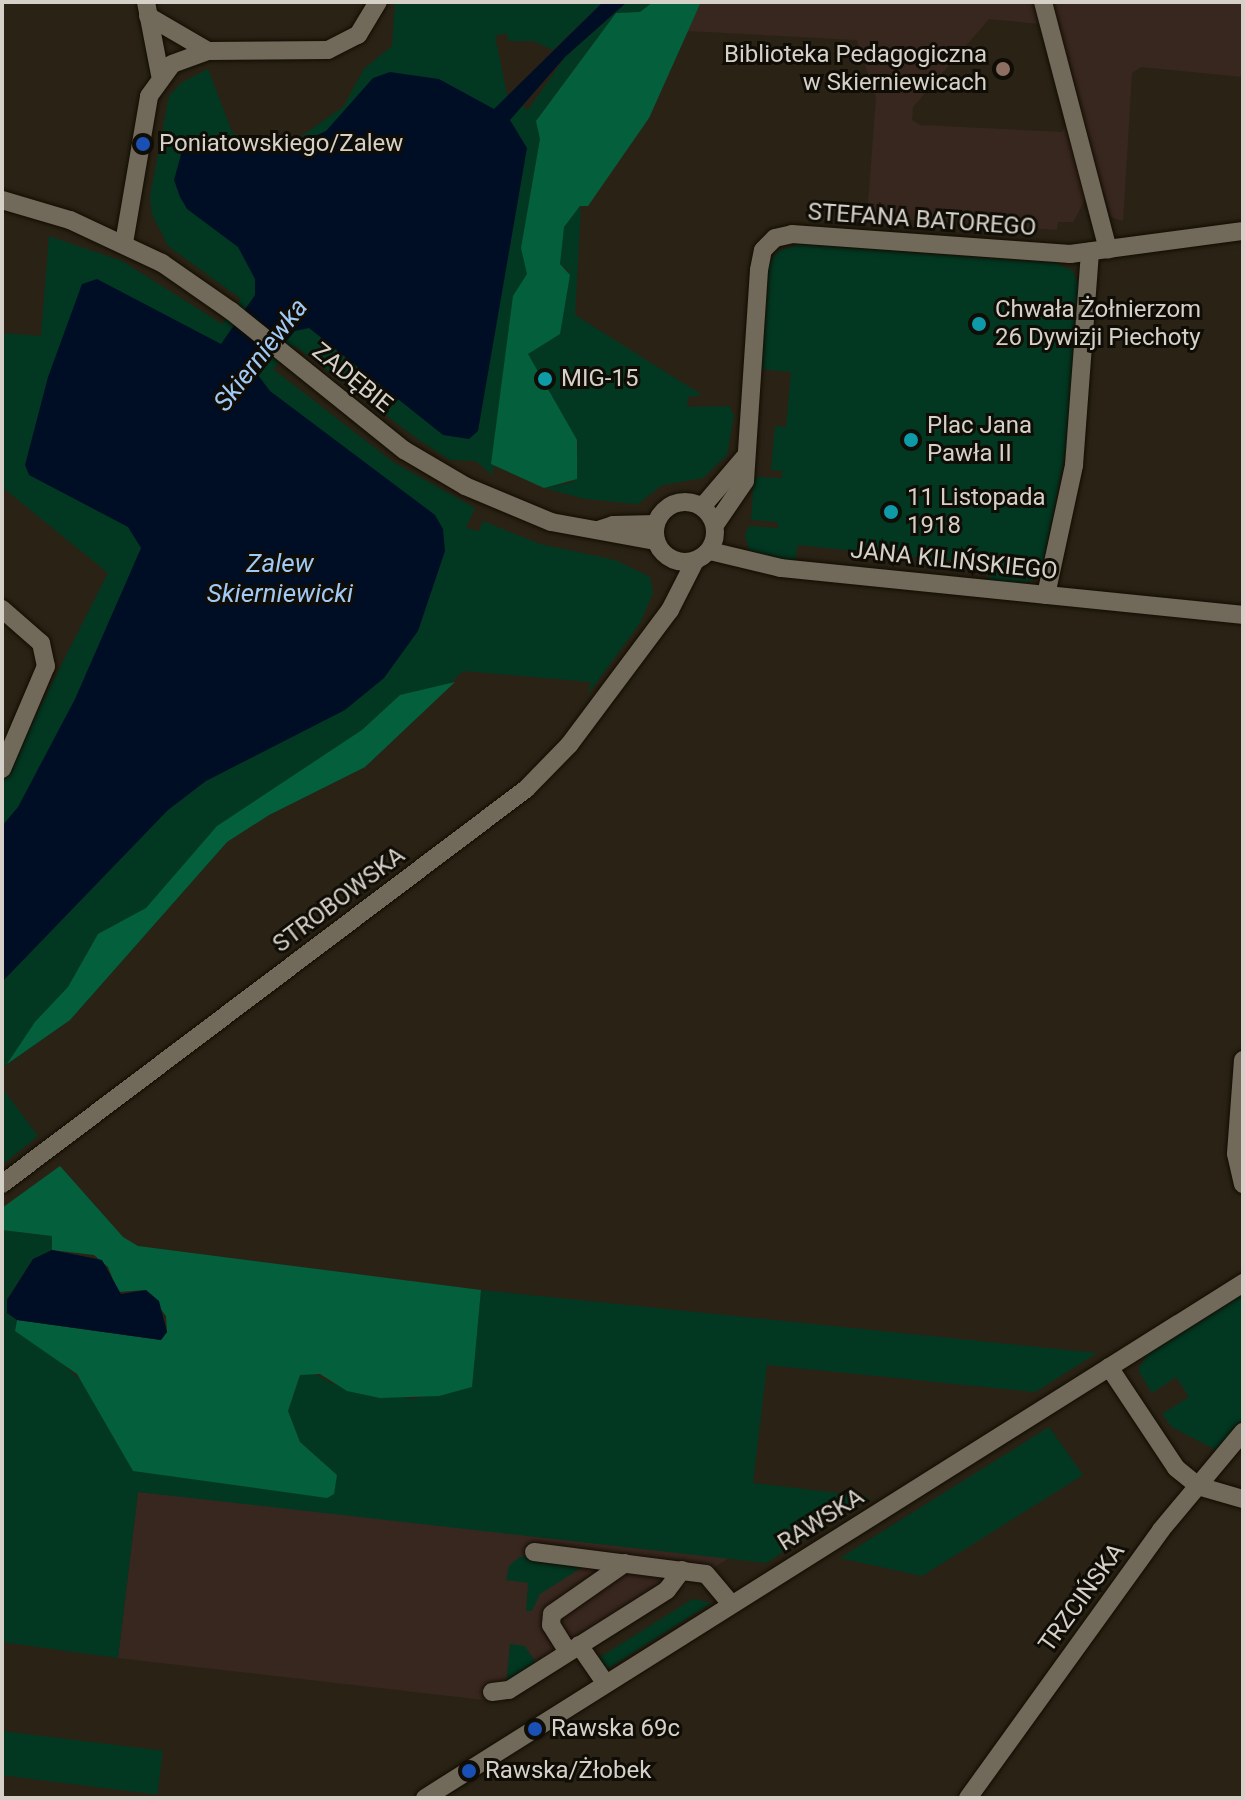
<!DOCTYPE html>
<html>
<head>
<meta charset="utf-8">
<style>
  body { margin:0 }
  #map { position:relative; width:1245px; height:1800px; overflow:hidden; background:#2a2315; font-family:Roboto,sans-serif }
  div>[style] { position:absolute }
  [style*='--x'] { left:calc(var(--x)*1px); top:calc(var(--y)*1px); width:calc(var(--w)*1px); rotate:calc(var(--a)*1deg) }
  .education>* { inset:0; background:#38271e }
  .green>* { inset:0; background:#023822; transform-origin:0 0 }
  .forest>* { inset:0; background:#045f3d }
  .water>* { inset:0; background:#000e25 }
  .roads { filter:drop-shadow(0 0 2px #120c02) drop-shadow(0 0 2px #120c02) }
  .minor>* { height:18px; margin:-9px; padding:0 9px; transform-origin:9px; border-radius:9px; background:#716a5a }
  .minor>.ring { margin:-9px; padding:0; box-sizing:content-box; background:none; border:18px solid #716a5a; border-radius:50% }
  .dots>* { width:22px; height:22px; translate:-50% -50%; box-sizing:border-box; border:4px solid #100d07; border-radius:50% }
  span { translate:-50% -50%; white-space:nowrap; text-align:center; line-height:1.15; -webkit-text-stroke:6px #100d07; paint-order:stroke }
  .poi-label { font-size:24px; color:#d5d1c8 }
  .right { translate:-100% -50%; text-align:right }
  .left { translate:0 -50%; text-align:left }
  .street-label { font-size:24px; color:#d5d1c8 }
  .water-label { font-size:26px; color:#a0caf5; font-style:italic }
  .frame { position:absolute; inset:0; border:4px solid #d5d1c8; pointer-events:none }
</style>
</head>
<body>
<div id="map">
  <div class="education">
    <div style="clip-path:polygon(evenodd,701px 2px,1243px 2px,1243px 77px,1141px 67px,1132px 73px,1123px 221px,1111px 217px,1104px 192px,1087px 196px,1073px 222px,1058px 222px,1057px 230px,867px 217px,876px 98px,857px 40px,688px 31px,701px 2px,989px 19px,1040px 24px,1067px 123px,1062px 132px,920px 125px,912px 120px,913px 107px,989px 19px)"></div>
    <div style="clip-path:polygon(138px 1492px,514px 1531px,729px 1558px,502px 1702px,118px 1658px)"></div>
  </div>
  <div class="green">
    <div style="clip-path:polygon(395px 2px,603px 2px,553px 50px,533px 41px,509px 41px,506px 33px,495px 36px,507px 94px,528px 110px,565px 57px,627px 2px,653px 2px,640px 12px,616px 13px,538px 118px,557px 224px,547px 341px,569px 271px,561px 265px,559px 252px,565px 224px,581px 206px,575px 315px,702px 395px,688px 397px,687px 407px,729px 406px,734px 415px,727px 455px,703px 478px,662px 485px,638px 504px,585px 499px,544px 488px,574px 482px,578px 444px,544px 382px,500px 434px,492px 475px,476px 461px,450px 460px,416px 438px,294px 345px,273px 369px,393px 462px,475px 508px,466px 528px,479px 531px,483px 521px,540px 544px,615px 560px,650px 577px,653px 593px,640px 623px,588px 694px,591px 682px,463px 671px,365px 767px,269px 815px,227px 842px,70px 1020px,2px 1068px,2px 782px,108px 573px,2px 487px,2px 333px,41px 336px,49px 236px,122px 261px,222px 324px,241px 299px,168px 246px,152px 214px,150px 197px,169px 96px,181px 83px,208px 69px,232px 132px,243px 138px,293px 142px,343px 107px,364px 69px,392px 46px)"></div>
    <div style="clip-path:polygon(801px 244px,1056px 263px,1073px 271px,1079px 287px,1069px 434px,1044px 561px,1034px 580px,1020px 584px,989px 581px,990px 565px,798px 545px,795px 561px,761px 558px,749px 550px,745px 535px,749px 526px,778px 528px,778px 522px,751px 520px,754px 477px,782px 478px,782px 471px,771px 470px,775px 426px,786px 427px,791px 372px,759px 369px,768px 266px,778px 251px)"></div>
    <div style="clip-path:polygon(2px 1088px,38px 1136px,2px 1165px)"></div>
    <div style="clip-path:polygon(2px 1230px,53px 1236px,52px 1250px,33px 1259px,7px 1299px,7px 1313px,17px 1320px,15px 1331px,42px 1345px,90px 1389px,133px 1471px,337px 1475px,300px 1442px,288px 1411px,300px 1375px,310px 1372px,333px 1384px,412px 1399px,471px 1387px,481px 1290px,1097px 1353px,1035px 1392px,767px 1365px,753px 1483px,870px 1497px,766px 1563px,138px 1492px,118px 1658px,2px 1642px)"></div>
    <div style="clip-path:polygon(1243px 1292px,1243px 1419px,1216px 1450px,1172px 1427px,1162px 1414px,1189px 1397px,1176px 1377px,1152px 1393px,1138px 1370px,1149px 1352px)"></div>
    <div style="clip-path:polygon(1049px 1427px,1083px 1475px,922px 1576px,840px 1558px)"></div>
    <div style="clip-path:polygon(519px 1557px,528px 1556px,589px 1563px,540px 1594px,532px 1611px,526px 1611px,528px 1583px,506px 1580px,509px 1566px)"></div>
    <div style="clip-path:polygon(693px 1599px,711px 1603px,607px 1669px,597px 1659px)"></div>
    <div style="clip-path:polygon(510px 1644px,525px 1646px,538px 1666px,506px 1686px)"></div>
    <div style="left:2px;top:1731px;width:162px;height:44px;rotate:7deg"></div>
  </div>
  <div class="forest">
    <div style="clip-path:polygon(653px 2px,701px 2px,649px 118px,588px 206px,580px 206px,564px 227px,560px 264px,570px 275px,560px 334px,528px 354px,577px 440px,577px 479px,544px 488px,491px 464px,513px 296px,527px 274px,521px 248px,540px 139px,536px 121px,616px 13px,640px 12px)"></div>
    <div style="clip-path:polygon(455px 682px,365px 767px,269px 815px,227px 842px,70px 1020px,7px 1064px,35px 1022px,68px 987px,98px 934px,146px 908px,217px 826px,362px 730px,400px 695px)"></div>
    <div style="clip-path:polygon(60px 1166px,123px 1237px,138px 1246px,481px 1290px,472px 1387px,439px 1396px,380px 1398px,347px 1391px,320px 1374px,300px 1375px,288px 1411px,300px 1442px,337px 1475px,334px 1494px,327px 1498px,133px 1471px,77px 1374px,15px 1331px,17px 1320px,161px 1340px,167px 1332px,166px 1316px,146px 1290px,118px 1292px,108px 1267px,94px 1255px,52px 1250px,52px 1236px,2px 1230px,2px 1208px)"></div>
  </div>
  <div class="water">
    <div style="clip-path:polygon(603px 2px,627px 2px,565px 57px,510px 120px,527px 148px,478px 431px,469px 439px,443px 435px,309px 328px,295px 331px,258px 375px,270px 391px,435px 515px,443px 529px,445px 551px,418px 631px,384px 678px,345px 710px,206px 781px,168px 810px,2px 982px,2px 826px,18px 807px,75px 699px,141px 548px,128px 527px,29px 475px,25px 465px,48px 377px,82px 284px,97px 279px,221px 344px,255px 295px,255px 279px,238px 247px,187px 209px,180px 197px,174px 180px,185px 140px,200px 135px,257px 149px,294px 146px,326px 131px,373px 78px,390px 72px,439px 79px,494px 109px)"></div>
    <div style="clip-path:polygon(52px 1250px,102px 1260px,121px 1294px,146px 1290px,159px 1301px,167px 1332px,161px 1340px,17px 1320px,7px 1313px,7px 1300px,33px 1259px)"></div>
  </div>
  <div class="roads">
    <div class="minor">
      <div style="--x:146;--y:2;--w:74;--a:79.1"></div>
      <div style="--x:1043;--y:2;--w:256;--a:75.3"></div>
      <div style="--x:148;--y:16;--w:69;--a:30.3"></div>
      <div style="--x:2;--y:200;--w:71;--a:16.4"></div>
      <div style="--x:70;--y:220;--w:102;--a:25.1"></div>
      <div style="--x:162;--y:263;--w:84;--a:34.8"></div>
      <div style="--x:231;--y:311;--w:222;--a:38.8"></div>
      <div style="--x:404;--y:450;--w:71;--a:30.5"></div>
      <div style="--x:465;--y:486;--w:93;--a:22.7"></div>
      <div style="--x:551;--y:522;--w:107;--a:10.3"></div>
      <div style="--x:124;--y:243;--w:149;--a:-80.3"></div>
      <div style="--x:149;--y:96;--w:39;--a:-54"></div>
      <div style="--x:172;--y:64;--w:38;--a:-20"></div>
      <div style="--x:208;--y:51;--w:120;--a:-0.5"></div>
      <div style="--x:328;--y:50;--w:34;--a:-27"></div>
      <div style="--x:358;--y:35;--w:39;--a:-59"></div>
      <div class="ring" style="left:655px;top:502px;width:42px;height:42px"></div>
      <div style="--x:702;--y:507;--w:65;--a:-49.4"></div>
      <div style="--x:715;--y:525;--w:53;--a:-55.7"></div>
      <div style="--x:745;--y:481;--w:211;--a:-86.2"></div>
      <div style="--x:759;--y:270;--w:20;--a:-79"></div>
      <div style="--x:763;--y:250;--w:17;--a:-45"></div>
      <div style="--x:775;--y:238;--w:17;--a:-13"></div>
      <div style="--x:792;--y:234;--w:279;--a:4.1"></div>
      <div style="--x:1070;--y:254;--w:175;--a:-7.6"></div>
      <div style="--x:598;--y:530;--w:16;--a:-18"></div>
      <div style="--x:613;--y:525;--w:43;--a:-1.3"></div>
      <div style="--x:710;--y:551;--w:73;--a:13.5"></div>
      <div style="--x:781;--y:568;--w:464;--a:5.8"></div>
      <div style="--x:1046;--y:595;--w:133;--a:-77.8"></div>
      <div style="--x:1074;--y:465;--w:214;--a:-85.7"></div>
      <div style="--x:2;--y:609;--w:52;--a:41.1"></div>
      <div style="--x:41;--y:643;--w:24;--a:78"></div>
      <div style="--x:46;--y:666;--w:112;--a:113.1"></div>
      <div style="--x:1243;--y:1060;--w:94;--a:94.3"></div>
      <div style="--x:1236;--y:1154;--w:31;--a:77"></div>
      <div style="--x:2;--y:1184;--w:656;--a:-37.01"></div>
      <div style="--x:526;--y:789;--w:62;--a:-45.7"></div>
      <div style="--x:569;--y:745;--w:169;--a:-53.2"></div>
      <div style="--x:670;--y:610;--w:55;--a:-63"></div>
      <div style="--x:1109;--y:1367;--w:121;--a:56.4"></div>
      <div style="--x:1176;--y:1468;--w:28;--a:39"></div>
      <div style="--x:1198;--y:1486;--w:47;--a:16.1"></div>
      <div style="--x:534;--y:1552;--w:173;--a:7.3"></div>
      <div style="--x:706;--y:1574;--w:39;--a:50"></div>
      <div style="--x:579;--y:1645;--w:47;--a:55.3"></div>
      <div style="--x:568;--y:1652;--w:32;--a:-122"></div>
      <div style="--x:551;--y:1625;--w:11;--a:-85"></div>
      <div style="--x:552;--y:1614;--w:89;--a:-34.9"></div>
      <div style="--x:492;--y:1692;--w:17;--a:-7"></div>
      <div style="--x:509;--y:1690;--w:187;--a:-32.3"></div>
      <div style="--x:667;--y:1590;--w:25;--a:-53"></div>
      <div style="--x:425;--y:1798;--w:967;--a:-32.19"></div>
      <div style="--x:968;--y:1798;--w:330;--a:-54.2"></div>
      <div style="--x:1161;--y:1530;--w:128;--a:-50.1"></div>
    </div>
  </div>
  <div class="dots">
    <div style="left:1003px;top:69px;background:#8d6e63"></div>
    <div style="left:143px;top:144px;background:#1a4fb4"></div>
    <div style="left:979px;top:324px;background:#0f9aa8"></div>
    <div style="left:545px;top:379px;background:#0f9aa8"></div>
    <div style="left:911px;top:440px;background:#0f9aa8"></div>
    <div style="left:891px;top:512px;background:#0f9aa8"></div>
    <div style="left:535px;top:1729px;background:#1a4fb4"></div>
    <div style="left:469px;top:1771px;background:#1a4fb4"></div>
  </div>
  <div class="poi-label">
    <span class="right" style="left:987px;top:69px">Biblioteka Pedagogiczna<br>w Skierniewicach</span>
    <span class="left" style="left:159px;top:144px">Poniatowskiego/Zalew</span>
    <span class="left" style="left:995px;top:324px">Chwała Żołnierzom<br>26 Dywizji Piechoty</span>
    <span class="left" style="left:561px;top:379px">MIG-15</span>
    <span class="left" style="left:927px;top:440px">Plac Jana<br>Pawła II</span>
    <span class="left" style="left:907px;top:512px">11 Listopada<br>1918</span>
    <span class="left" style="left:551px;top:1729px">Rawska 69c</span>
    <span class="left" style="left:485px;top:1771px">Rawska/Żłobek</span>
  </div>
  <div class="street-label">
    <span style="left:922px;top:220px;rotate:4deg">STEFANA BATOREGO</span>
    <span style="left:352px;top:378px;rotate:39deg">ZADĘBIE</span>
    <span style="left:954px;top:561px;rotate:6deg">JANA KILIŃSKIEGO</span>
    <span style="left:339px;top:900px;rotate:-37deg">STROBOWSKA</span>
    <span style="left:821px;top:1520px;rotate:-32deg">RAWSKA</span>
    <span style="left:1082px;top:1598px;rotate:-54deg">TRZCIŃSKA</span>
  </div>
  <div class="water-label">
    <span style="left:261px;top:355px;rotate:-52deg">Skierniewka</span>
    <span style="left:280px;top:579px">Zalew<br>Skierniewicki</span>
  </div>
  <div class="frame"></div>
</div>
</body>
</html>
